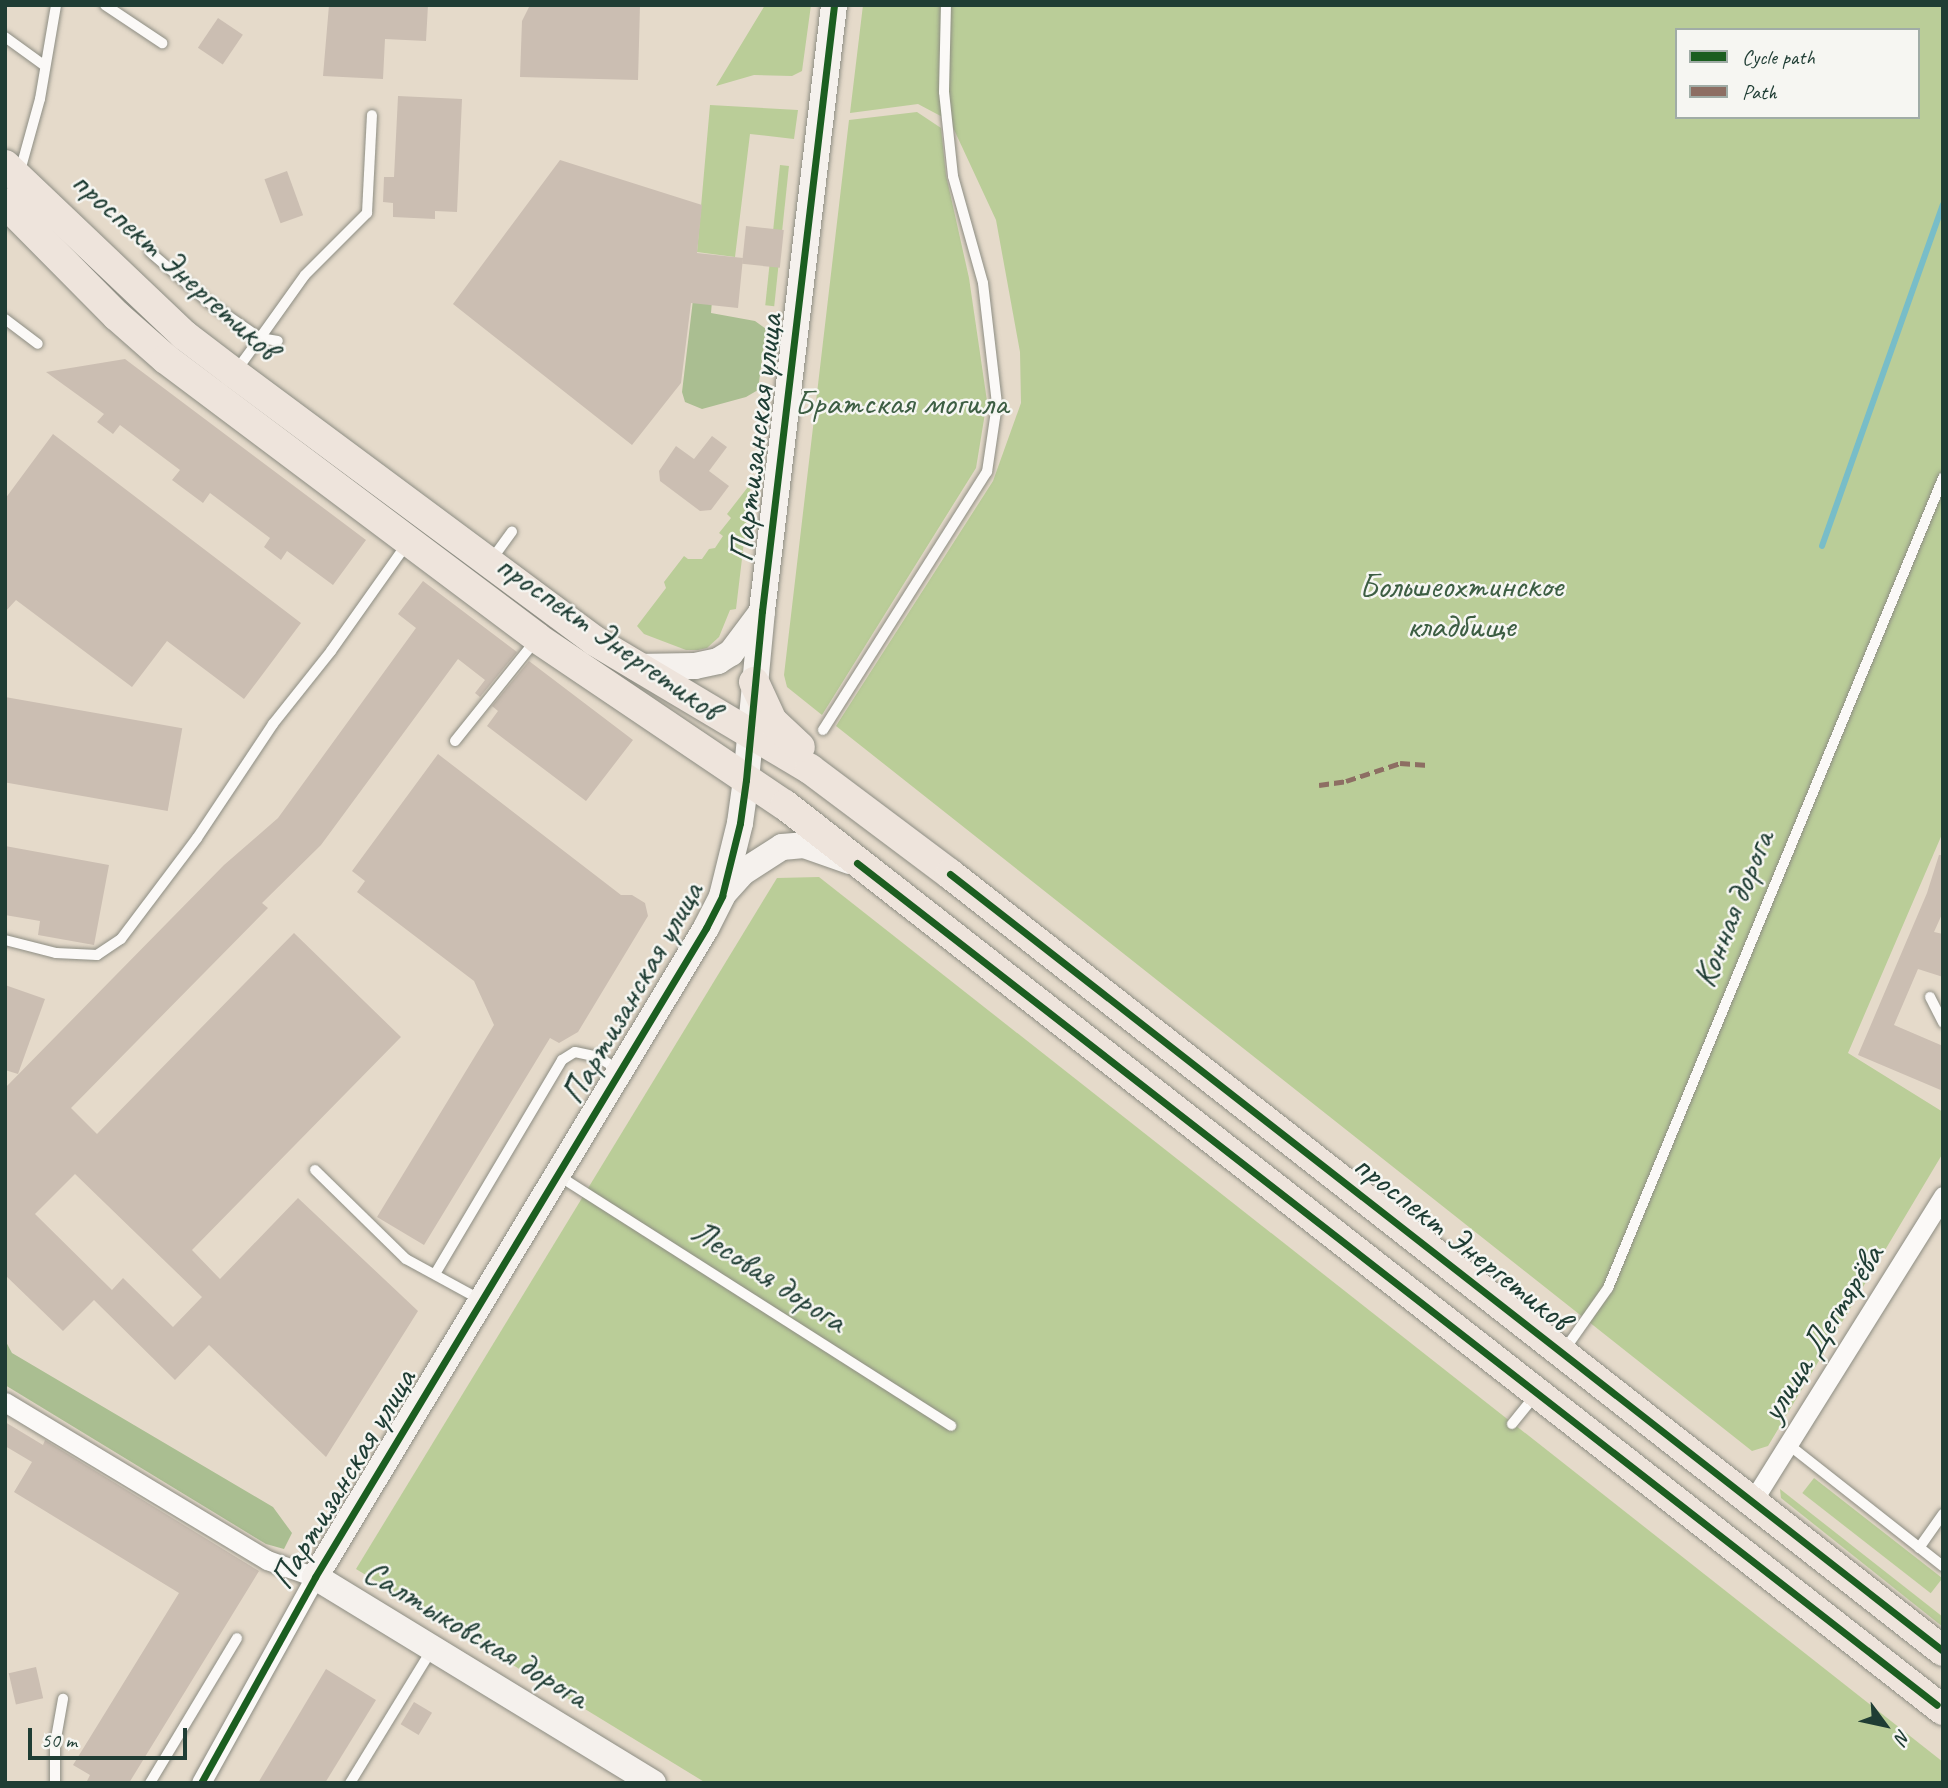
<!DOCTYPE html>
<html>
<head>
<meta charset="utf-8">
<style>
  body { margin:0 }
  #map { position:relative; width:1948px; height:1788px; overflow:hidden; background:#e5daca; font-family:Caveat,sans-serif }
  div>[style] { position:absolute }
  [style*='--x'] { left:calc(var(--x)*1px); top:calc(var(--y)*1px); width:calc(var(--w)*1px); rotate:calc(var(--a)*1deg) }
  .green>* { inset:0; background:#bacd98; transform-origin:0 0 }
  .forest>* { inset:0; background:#aabe91 }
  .stream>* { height:6px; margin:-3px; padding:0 3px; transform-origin:3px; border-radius:3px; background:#78bdc8 }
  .building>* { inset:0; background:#cbbeb2; transform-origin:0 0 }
  .roads { filter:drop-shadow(0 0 2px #8d8d83) drop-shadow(0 0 2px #8d8d83) }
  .lane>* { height:10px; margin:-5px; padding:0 5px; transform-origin:5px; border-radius:5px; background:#fbf9f7 }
  .street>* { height:19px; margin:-9.5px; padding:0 9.5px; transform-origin:9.5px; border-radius:9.5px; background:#fbf9f7 }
  .secondary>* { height:26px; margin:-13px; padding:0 13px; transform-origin:13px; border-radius:13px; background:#f5f1ed }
  .primary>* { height:30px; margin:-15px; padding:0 15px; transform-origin:15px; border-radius:15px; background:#eee4dc }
  .quiet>* { height:5px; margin-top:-2.5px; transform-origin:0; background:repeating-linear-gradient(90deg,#8d6e63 0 10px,transparent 0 15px) }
  .cycleway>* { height:7px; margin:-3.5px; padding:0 3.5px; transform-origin:3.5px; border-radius:3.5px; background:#1b5e20 }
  span { translate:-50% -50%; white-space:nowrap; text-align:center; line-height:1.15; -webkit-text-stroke:5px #f6f6f2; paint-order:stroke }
  .street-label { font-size:35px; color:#1f3d34 }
  .park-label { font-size:35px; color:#3d5e43 }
  .frame { position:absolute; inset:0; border:7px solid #1f3d34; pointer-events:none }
  .legend { position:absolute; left:1675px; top:28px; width:245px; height:91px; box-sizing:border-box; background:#f6f6f2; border:2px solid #a0aca6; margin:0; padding:9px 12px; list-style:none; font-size:21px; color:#1f3d34 }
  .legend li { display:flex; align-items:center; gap:14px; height:35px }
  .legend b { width:35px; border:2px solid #a0aca6 }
  .north { position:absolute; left:1850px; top:1690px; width:70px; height:70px; -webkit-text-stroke:5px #f6f6f2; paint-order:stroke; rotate:123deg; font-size:19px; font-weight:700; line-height:28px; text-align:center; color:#1f3d34 }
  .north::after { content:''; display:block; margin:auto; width:24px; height:32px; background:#1f3d34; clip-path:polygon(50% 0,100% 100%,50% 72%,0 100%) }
  .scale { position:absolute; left:28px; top:1728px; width:159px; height:32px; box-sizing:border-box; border:4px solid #1f3d34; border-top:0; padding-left:9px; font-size:21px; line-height:24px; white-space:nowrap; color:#1f3d34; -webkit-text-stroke:5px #f6f6f2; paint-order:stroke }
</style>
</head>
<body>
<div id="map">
  <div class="green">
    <div style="clip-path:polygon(765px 5px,811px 5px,802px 71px,792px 76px,754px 75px,716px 86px)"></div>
    <div style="clip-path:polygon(evenodd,863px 5px,1943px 5px,1943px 832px,1848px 1053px,1943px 1112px,1943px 1153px,1768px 1446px,1752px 1451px,836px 726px,993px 481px,1021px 403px,1020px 352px,996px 220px,950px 121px,918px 104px,850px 113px,863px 5px,1677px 30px,1918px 30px,1918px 117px,1677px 117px,1677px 30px)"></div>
    <div style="clip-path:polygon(710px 105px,798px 110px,794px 139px,750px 134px,735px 257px,697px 252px)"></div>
    <div style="clip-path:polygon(917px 112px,941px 128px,946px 175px,969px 278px,987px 401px,976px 468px,822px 715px,787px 687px,784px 675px,849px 120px)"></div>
    <div style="left:780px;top:165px;width:9px;height:141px;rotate:6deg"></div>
    <div style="clip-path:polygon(751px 483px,736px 609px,730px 610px,719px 637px,707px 648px,698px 650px,686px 650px,644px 634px,637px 626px,666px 588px,664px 582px,684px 556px,688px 559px,702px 559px,709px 549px,715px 548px,723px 536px,719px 533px,731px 518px,727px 514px)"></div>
    <div style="clip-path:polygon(819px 877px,1943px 1762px,1943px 1783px,706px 1783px,356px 1569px,777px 878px)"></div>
    <div style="left:1814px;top:1478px;width:163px;height:19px;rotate:38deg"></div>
    <div style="clip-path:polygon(1780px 1489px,1943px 1617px,1943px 1627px,1781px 1498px)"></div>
  </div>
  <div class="forest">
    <div style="clip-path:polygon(698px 258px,715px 265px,711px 313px,755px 321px,766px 329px,758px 390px,746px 397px,702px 409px,685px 402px,682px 392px)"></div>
    <div style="clip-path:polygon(5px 1340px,12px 1353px,273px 1507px,292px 1533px,284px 1549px,266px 1544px,5px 1385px)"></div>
  </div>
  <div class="stream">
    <div style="--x:1822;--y:546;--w:362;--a:-70.5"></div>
  </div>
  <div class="building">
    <div style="clip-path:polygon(329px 5px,428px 5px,426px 41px,385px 39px,383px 79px,323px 76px)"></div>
    <div style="clip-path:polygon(530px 5px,640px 5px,638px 80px,520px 77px,522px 21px)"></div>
    <div style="left:218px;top:18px;width:30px;height:36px;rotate:34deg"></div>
    <div style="clip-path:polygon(398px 96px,462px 99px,457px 212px,435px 211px,435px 219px,393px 217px,393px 203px,383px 202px,384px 177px,394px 177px)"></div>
    <div style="clip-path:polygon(560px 160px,702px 205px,697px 253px,743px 258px,738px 308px,691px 303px,681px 383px,632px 445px,453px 304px)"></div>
    <div style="left:287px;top:171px;width:47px;height:24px;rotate:70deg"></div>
    <div style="left:746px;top:226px;width:38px;height:38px;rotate:6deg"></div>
    <div style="clip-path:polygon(125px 359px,366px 540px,333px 585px,287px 551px,281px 560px,264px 547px,270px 538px,210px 493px,203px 503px,172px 480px,180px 470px,120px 425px,113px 434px,97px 422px,104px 414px,46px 372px)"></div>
    <div style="clip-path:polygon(53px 434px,301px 623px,244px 699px,167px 641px,132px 687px,16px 600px,5px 612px,5px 499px)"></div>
    <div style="clip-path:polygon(712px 436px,727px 447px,709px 471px,729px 486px,711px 510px,700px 511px,660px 481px,659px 471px,676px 446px,694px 459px)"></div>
    <div style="clip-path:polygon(evenodd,423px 581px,517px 652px,480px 697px,475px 693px,485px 680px,458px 659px,321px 845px,262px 903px,268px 908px,71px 1108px,97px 1134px,294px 933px,401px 1037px,192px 1250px,220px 1279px,298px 1198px,418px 1311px,326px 1457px,209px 1345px,175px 1380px,94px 1300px,63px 1331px,5px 1275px,5px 1088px,224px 865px,278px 818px,416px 628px,398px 614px,423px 581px,75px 1174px,202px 1297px,173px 1327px,123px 1278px,112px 1290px,35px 1214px,75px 1174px)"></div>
    <div style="clip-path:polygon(529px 661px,633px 740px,586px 801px,487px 726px,498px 711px,492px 706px)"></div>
    <div style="left:5px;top:697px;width:180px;height:84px;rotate:10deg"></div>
    <div style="clip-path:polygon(438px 754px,621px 895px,632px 895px,645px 903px,648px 916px,578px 1032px,559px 1043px,550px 1038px,424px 1245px,377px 1217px,494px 1025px,474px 981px,357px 892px,365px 881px,352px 871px)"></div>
    <div style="clip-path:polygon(5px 846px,109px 865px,94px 945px,38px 935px,40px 921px,5px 915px)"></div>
    <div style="clip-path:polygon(1939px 855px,1943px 855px,1943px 912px,1934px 932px,1943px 934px,1943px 977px,1918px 969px,1894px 1025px,1943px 1046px,1943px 1091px,1858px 1055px,1927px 893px)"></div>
    <div style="clip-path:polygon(5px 985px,45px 999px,18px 1074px,5px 1070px)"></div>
    <div style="clip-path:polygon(5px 1422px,43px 1445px,45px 1440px,259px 1571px,129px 1783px,86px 1783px,90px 1775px,73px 1765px,179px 1593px,14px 1492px,32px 1462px,5px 1446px)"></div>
    <div style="left:36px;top:1667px;width:32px;height:28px;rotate:77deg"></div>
    <div style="clip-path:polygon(326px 1669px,376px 1700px,325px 1783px,258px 1783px)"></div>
    <div style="left:414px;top:1702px;width:21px;height:26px;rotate:31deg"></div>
  </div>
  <div class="roads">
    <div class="lane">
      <div style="--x:105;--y:5;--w:69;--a:33.7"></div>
      <div style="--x:5;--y:37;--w:49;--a:35.9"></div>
      <div style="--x:20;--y:171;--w:75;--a:-74.5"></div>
      <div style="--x:40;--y:99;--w:95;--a:-80.3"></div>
      <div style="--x:150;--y:252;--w:77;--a:40.8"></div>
      <div style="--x:208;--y:302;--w:63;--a:34.7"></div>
      <div style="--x:260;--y:338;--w:77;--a:-54.5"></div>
      <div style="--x:305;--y:275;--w:88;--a:-45"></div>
      <div style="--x:367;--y:213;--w:98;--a:-87.1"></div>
      <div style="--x:5;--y:319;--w:41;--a:37.1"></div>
      <div style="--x:236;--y:371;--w:41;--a:-54"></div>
      <div style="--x:260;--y:338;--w:18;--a:9"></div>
      <div style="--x:492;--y:559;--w:34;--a:-54"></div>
      <div style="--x:823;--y:730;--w:306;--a:-57.6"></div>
      <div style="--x:987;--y:472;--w:69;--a:-81.6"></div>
      <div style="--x:997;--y:404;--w:122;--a:-96.6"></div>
      <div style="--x:983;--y:283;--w:111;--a:-105.7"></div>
      <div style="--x:953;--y:176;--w:84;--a:-96.1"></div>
      <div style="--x:944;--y:92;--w:87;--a:-88.7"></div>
      <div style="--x:455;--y:741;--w:128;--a:-51.3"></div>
      <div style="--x:5;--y:940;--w:53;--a:14.3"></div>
      <div style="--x:56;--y:953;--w:41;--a:2.8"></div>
      <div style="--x:97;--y:955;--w:29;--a:-34"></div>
      <div style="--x:121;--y:939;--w:126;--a:-53"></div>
      <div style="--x:197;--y:838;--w:137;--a:-56.3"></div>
      <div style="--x:273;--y:724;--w:93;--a:-51.5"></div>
      <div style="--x:331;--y:651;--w:130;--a:-54.7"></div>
      <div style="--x:1930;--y:997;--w:29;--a:63"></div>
      <div style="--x:315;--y:1170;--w:127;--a:44.4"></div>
      <div style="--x:406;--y:1259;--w:85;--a:28.7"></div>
      <div style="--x:559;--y:1176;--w:465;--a:32.5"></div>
      <div style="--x:435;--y:1274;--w:249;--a:-59.3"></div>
      <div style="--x:562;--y:1060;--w:15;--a:-32"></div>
      <div style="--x:575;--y:1052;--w:24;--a:12"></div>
      <div style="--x:598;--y:1057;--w:25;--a:32"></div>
      <div style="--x:1565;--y:1349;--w:75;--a:-54.8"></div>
      <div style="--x:1608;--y:1288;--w:877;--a:-67.53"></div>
      <div style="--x:1512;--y:1424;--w:35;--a:-51"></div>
      <div style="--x:1789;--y:1445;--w:196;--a:38.2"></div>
      <div style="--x:1919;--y:1548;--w:42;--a:-54.8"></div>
      <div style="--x:55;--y:1783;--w:39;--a:-90"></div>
      <div style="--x:55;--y:1744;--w:46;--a:-79.9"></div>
      <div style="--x:150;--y:1783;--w:169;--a:-59"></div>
      <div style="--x:350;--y:1783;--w:157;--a:-58.5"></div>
    </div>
    <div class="street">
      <div style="--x:5;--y:1402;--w:306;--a:31.1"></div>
      <div style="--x:267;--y:1560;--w:51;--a:19.5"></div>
      <div style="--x:315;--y:1577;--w:235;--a:119"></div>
      <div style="--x:1752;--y:1502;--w:361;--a:-58"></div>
    </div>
    <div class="secondary">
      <div style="--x:635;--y:667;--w:60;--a:-1"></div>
      <div style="--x:695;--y:666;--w:24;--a:-12"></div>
      <div style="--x:718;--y:661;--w:15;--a:-32"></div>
      <div style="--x:731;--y:653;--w:50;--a:-53.1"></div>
      <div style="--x:723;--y:894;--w:30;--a:-48"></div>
      <div style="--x:743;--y:872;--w:46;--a:-32.7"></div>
      <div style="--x:782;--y:847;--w:22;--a:-5"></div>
      <div style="--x:804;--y:845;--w:49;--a:19.2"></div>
      <div style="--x:653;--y:1783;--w:396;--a:-148.6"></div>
      <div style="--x:315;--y:1577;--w:758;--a:-58.93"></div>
      <div style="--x:706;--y:928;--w:36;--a:-63"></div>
      <div style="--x:722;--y:896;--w:75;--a:-76.1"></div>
      <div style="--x:740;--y:823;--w:43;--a:-82.1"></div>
      <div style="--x:746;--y:780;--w:170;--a:-84.6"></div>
      <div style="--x:762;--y:611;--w:610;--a:-83.22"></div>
    </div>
    <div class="primary">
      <div style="--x:5;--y:165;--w:247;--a:43.5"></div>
      <div style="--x:184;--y:335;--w:63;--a:37.2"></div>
      <div style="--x:234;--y:373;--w:450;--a:36.6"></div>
      <div style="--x:595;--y:641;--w:250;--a:30.8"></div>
      <div style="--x:810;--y:769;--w:175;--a:36.9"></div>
      <div style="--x:950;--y:874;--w:1261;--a:38.04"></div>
      <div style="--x:5;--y:203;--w:159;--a:45.3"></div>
      <div style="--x:117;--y:316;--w:65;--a:41.3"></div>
      <div style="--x:166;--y:359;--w:464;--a:36.9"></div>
      <div style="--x:537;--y:638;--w:299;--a:34"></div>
      <div style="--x:785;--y:805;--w:1470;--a:38.01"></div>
      <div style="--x:754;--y:682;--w:43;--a:65.2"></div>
      <div style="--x:772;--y:721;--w:38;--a:43"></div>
    </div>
  </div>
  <div class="quiet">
    <div style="--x:1319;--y:785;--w:27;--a:-8"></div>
    <div style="--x:1346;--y:781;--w:57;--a:-18.4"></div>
    <div style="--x:1400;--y:763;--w:28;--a:4"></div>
  </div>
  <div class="cycleway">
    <div style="--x:857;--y:863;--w:1369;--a:37.94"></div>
    <div style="--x:950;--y:874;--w:1261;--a:38.04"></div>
    <div style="--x:201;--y:1783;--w:235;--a:-61"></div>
    <div style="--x:315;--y:1577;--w:758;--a:-58.93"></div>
    <div style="--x:706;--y:928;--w:36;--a:-63"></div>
    <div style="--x:722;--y:896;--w:75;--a:-76.1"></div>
    <div style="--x:740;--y:823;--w:43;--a:-82.1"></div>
    <div style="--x:746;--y:780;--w:170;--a:-84.6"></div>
    <div style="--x:762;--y:611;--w:610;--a:-83.22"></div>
  </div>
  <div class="street-label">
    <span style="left:175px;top:265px;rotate:42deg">проспект Энергетиков</span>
    <span style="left:756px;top:438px;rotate:-83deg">Партизанская улица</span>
    <span style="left:608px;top:637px;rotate:35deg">проспект Энергетиков</span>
    <span style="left:1733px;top:909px;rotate:-68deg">Конная дорога</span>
    <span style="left:632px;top:993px;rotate:-60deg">Партизанская улица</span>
    <span style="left:1462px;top:1242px;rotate:38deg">проспект Энергетиков</span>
    <span style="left:769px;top:1276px;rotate:33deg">Лесовая дорога</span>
    <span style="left:1822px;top:1333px;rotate:-58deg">улица Дегтярёва</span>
    <span style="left:343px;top:1479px;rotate:-59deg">Партизанская улица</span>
    <span style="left:476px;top:1634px;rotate:31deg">Салтыковская дорога</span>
  </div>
  <div class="park-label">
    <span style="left:901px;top:403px">Братская могила</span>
    <span style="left:1461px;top:606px">Большеохтинское<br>кладбище</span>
  </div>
  <div class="frame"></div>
  <ul class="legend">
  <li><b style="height:9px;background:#1b5e20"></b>Cycle path</li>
  <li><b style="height:9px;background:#8d6e63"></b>Path</li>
  </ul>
  <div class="north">N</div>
  <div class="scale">50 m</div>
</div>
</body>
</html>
